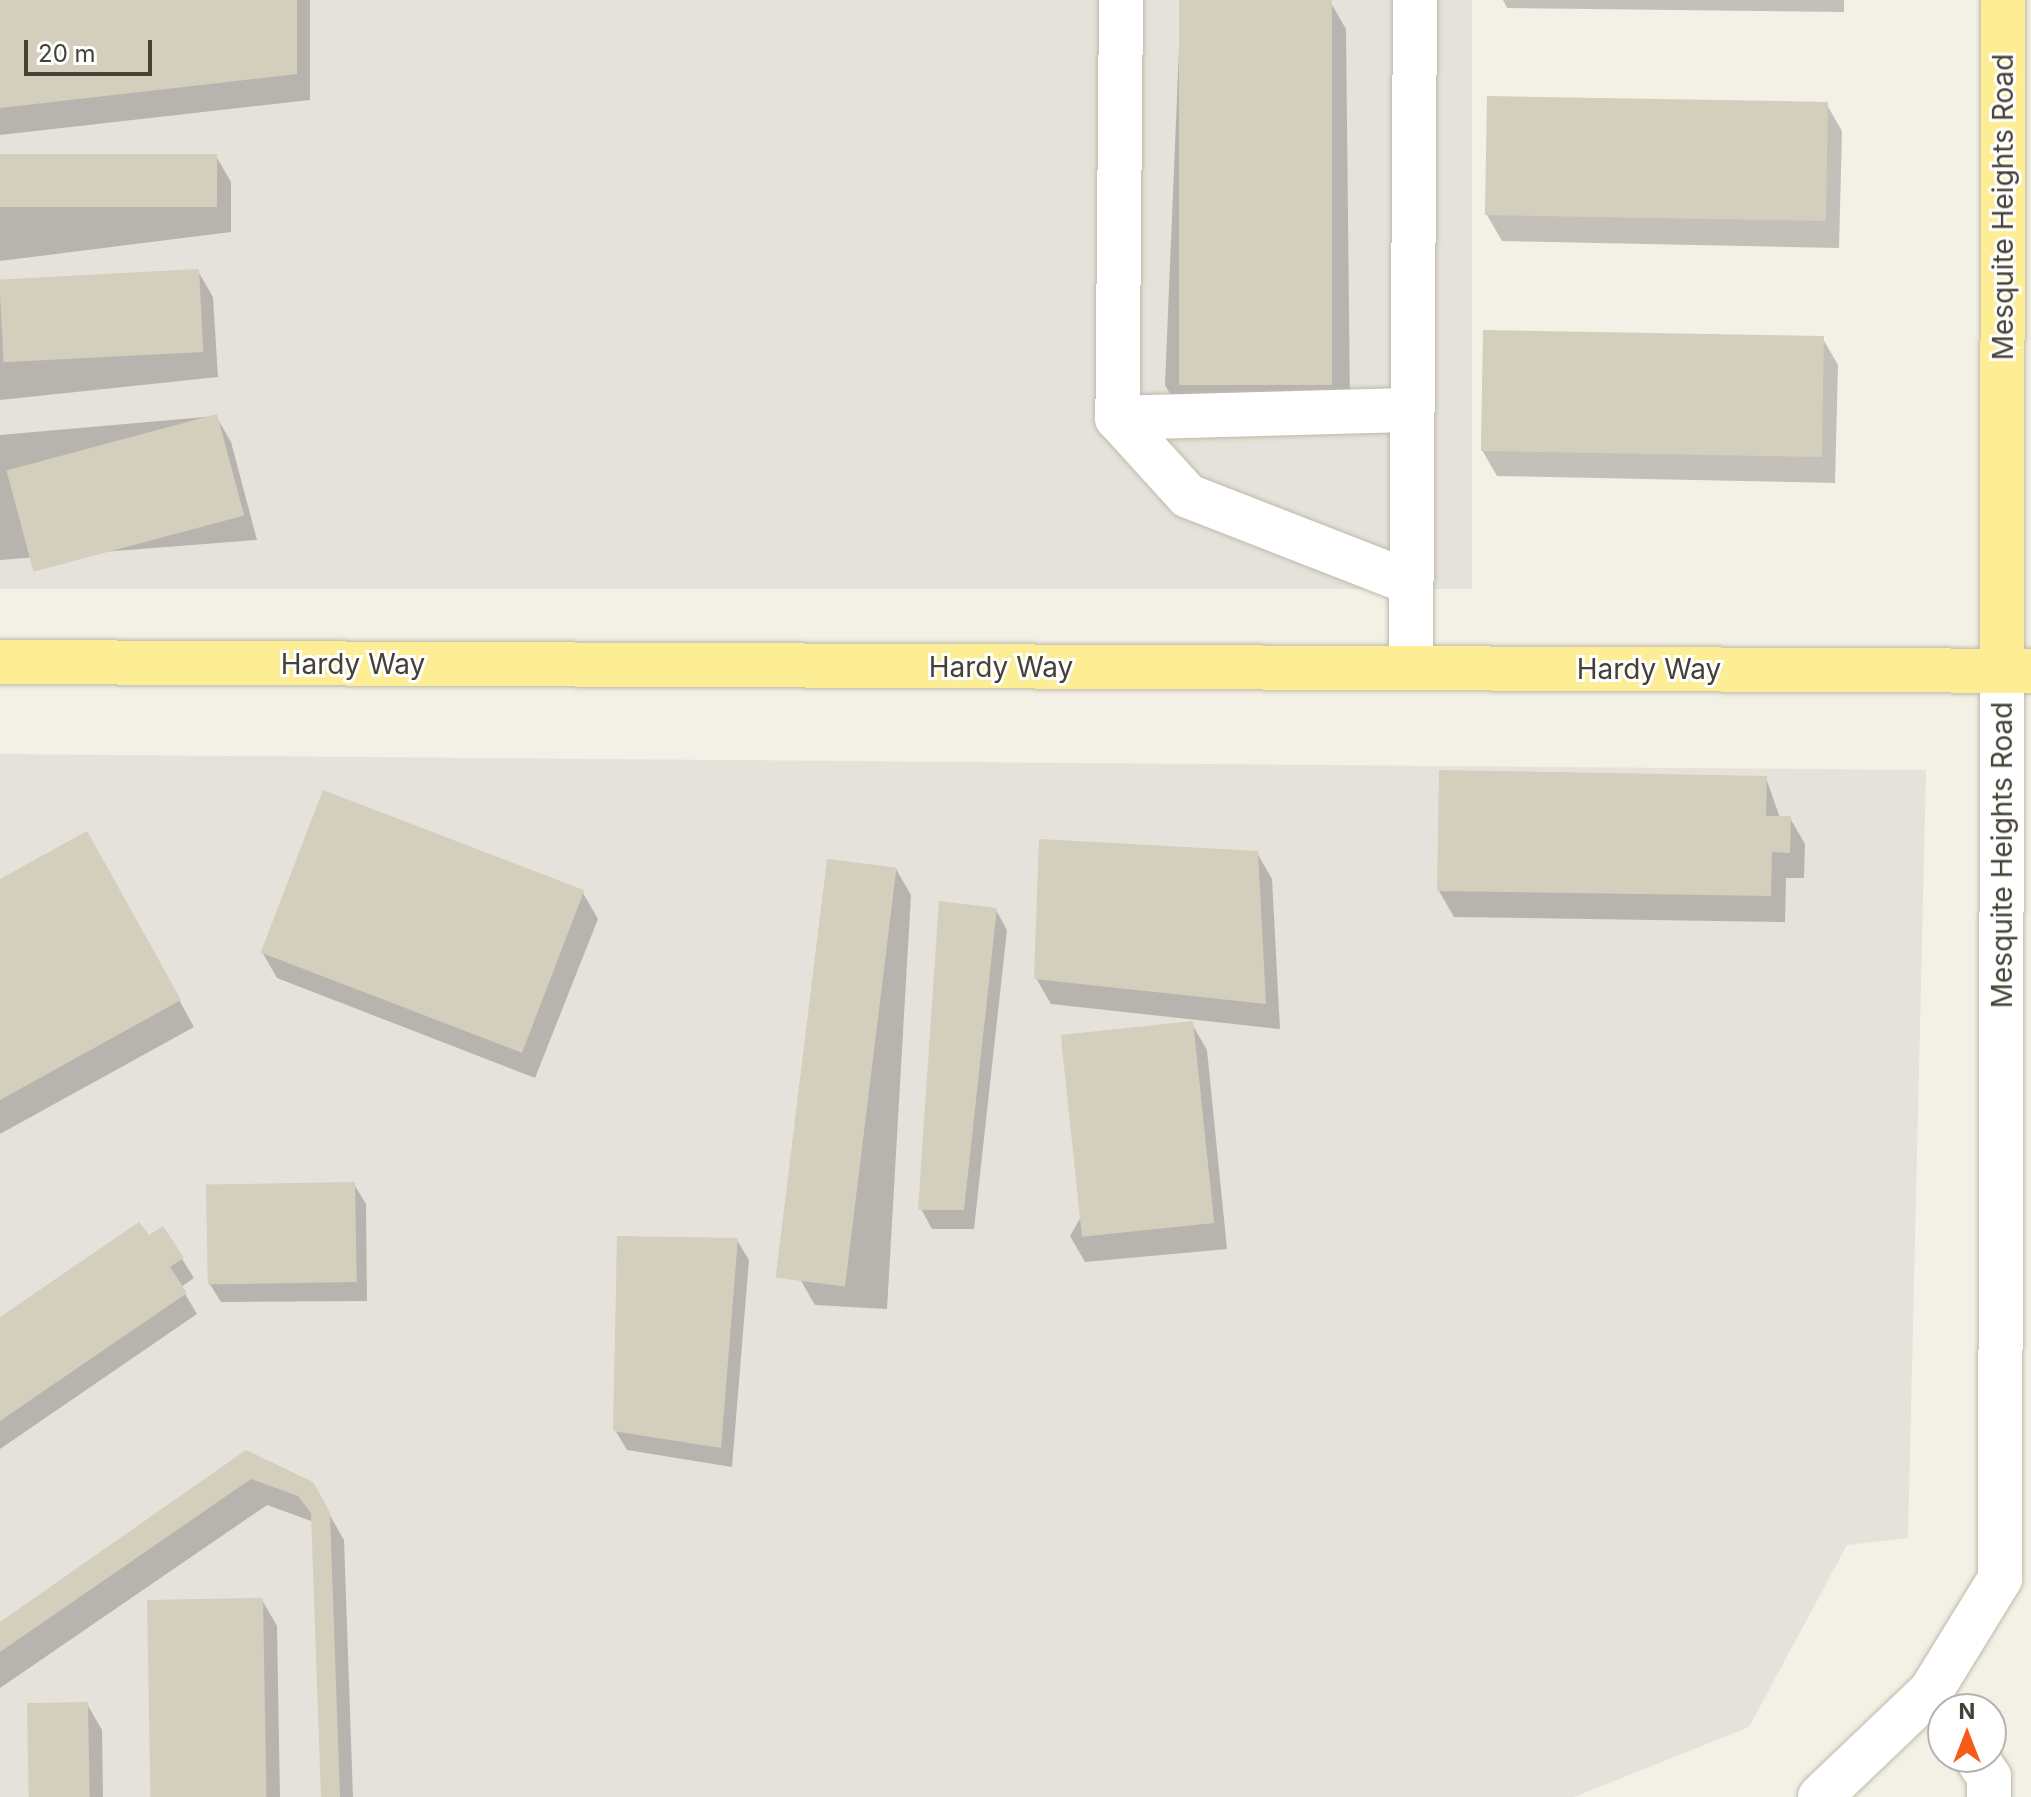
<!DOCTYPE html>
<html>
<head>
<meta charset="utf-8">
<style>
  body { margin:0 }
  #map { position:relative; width:2031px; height:1797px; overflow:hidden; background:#f3f1e6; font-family:Inter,sans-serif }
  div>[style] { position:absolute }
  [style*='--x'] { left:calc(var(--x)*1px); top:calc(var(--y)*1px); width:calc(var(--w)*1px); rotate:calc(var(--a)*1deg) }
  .industrial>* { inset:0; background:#e5e2db; transform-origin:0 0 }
  .shadow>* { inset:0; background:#0003 }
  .building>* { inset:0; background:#d4cebc; transform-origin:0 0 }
  .roads { filter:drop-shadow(0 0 2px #bebaa9) drop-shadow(0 0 2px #bebaa9) }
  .minor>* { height:44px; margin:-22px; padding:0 22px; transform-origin:22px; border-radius:22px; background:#fff }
  .major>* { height:44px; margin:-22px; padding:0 22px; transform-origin:22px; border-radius:22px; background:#fdee95 }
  span { translate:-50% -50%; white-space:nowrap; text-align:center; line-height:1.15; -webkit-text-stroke:6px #fff; paint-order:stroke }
  .street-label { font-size:28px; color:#454135 }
  .north { position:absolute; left:1927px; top:1693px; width:80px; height:80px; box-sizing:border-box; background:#fff; border:2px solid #b5b3ae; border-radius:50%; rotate:0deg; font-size:22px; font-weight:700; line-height:32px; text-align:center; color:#454135 }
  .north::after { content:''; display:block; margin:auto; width:28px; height:36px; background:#f75a19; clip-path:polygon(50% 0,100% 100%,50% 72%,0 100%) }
  .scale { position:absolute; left:24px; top:40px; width:128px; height:36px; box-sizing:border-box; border:4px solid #454135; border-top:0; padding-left:10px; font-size:24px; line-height:28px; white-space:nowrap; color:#454135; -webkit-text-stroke:6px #fff; paint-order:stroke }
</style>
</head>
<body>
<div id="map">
  <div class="industrial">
    <div style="left:0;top:0;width:1472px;height:589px"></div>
    <div style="clip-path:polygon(0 754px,1926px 770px,1908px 1538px,1847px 1545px,1749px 1727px,1574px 1797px,0 1797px)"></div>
  </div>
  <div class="shadow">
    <div style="clip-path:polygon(0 0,310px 0,310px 100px,0 135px)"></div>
    <div style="clip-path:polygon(1181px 0,1331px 3px,1346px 29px,1350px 406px,1180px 411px,1165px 385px)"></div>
    <div style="clip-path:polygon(1503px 0,1844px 0,1844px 12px,1507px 8px)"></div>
    <div style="clip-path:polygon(1827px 105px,1842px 131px,1839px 248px,1502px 241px,1487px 215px)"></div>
    <div style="clip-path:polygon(216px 156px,231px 182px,231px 232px,0 261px,0 181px)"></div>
    <div style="clip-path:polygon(198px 271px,213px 297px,218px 377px,0 400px,0 291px)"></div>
    <div style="clip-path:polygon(1823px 339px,1838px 365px,1835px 483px,1497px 476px,1482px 450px)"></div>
    <div style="clip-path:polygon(216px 416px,231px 442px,257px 540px,0 560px,0 435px)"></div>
    <div style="clip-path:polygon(1766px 778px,1780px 818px,1790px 818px,1805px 844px,1804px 878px,1786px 878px,1785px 922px,1454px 917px,1439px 891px)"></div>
    <div style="clip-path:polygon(1257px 853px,1272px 879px,1280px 1029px,1051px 1004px,1036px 978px)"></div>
    <div style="clip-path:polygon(101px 859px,194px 1027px,0 1134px,0 881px)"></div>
    <div style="clip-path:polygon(896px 869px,911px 895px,887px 1309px,815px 1305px,800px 1279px)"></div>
    <div style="clip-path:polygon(583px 893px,598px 919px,535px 1078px,277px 978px,262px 952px)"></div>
    <div style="clip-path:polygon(996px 910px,1007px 930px,974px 1229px,932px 1229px,921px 1209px)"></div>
    <div style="clip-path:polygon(1192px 1024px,1207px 1050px,1227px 1249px,1085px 1262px,1070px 1236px)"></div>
    <div style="clip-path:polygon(354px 1184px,366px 1204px,367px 1301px,221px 1302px,209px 1283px)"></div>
    <div style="clip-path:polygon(149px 1238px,182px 1259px,194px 1278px,181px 1287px,197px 1314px,0 1449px,0 1320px)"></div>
    <div style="clip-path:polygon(737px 1240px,749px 1260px,732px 1467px,627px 1450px,615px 1430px)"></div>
    <div style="clip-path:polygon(246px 1452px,312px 1484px,344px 1540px,353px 1797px,323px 1797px,314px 1522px,267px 1505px,0 1688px,0 1625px)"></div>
    <div style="clip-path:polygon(262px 1600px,277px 1626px,280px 1797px,153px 1797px)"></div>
    <div style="clip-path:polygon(87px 1704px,102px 1730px,103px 1797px,31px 1797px)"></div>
  </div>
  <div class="building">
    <div style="clip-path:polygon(0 0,297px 0,297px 74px,0 108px)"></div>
    <div style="left:1179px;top:0;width:153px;height:385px"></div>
    <div style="left:1487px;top:96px;width:341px;height:119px;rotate:1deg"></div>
    <div style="left:217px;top:154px;width:53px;height:218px;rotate:90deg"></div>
    <div style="left:199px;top:269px;width:83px;height:200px;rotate:87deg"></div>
    <div style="left:1483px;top:330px;width:341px;height:121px;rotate:1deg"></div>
    <div style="left:217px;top:414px;width:105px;height:218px;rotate:75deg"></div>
    <div style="clip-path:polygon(1439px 770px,1767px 776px,1766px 816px,1791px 816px,1790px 853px,1772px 852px,1771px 896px,1437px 891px)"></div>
    <div style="left:323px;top:790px;width:280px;height:174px;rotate:21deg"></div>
    <div style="clip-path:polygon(87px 831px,181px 1000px,0 1100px,0 879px)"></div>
    <div style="clip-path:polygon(1039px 839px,1258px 851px,1266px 1004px,1034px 979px)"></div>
    <div style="left:827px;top:859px;width:70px;height:422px;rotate:7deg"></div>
    <div style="clip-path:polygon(939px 901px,997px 908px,964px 1210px,918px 1210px)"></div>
    <div style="left:1193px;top:1021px;width:203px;height:133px;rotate:84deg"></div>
    <div style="left:355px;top:1182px;width:100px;height:149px;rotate:89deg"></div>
    <div style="clip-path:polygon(139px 1222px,149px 1235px,163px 1226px,184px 1258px,170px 1267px,187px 1293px,0 1421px,0 1317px)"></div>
    <div style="clip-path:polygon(617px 1236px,738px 1238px,721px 1448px,613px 1431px)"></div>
    <div style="clip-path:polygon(246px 1450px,313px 1482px,330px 1512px,340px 1797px,321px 1797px,311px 1513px,298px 1496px,251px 1479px,0 1652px,0 1622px)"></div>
    <div style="left:263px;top:1598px;width:199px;height:116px;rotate:89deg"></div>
    <div style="left:88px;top:1702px;width:95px;height:61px;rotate:89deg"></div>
  </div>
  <div class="roads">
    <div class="minor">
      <div style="--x:1121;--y:0;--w:418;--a:90.5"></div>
      <div style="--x:1117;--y:418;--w:295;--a:-1.6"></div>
      <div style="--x:1117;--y:418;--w:105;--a:47.7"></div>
      <div style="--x:1188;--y:496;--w:239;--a:21.3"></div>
      <div style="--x:1411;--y:668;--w:668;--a:-89.66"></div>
      <div style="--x:1976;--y:1757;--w:24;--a:57"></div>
      <div style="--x:1989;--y:1777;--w:20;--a:90"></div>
      <div style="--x:1820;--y:1797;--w:153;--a:-43.7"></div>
      <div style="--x:1931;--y:1691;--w:132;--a:-58.4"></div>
      <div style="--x:2000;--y:1579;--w:908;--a:-89.87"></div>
    </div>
    <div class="major">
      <div style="--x:0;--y:662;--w:2031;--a:0.25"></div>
      <div style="--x:2002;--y:671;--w:671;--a:-89.91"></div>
    </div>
  </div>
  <div class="street-label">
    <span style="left:2003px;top:207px;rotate:-90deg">Mesquite Heights Road</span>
    <span style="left:353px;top:664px">Hardy Way</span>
    <span style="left:1001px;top:667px">Hardy Way</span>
    <span style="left:1649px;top:669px">Hardy Way</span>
    <span style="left:2002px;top:855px;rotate:-90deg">Mesquite Heights Road</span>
  </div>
  <div class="north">N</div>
  <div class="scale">20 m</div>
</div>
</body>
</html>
